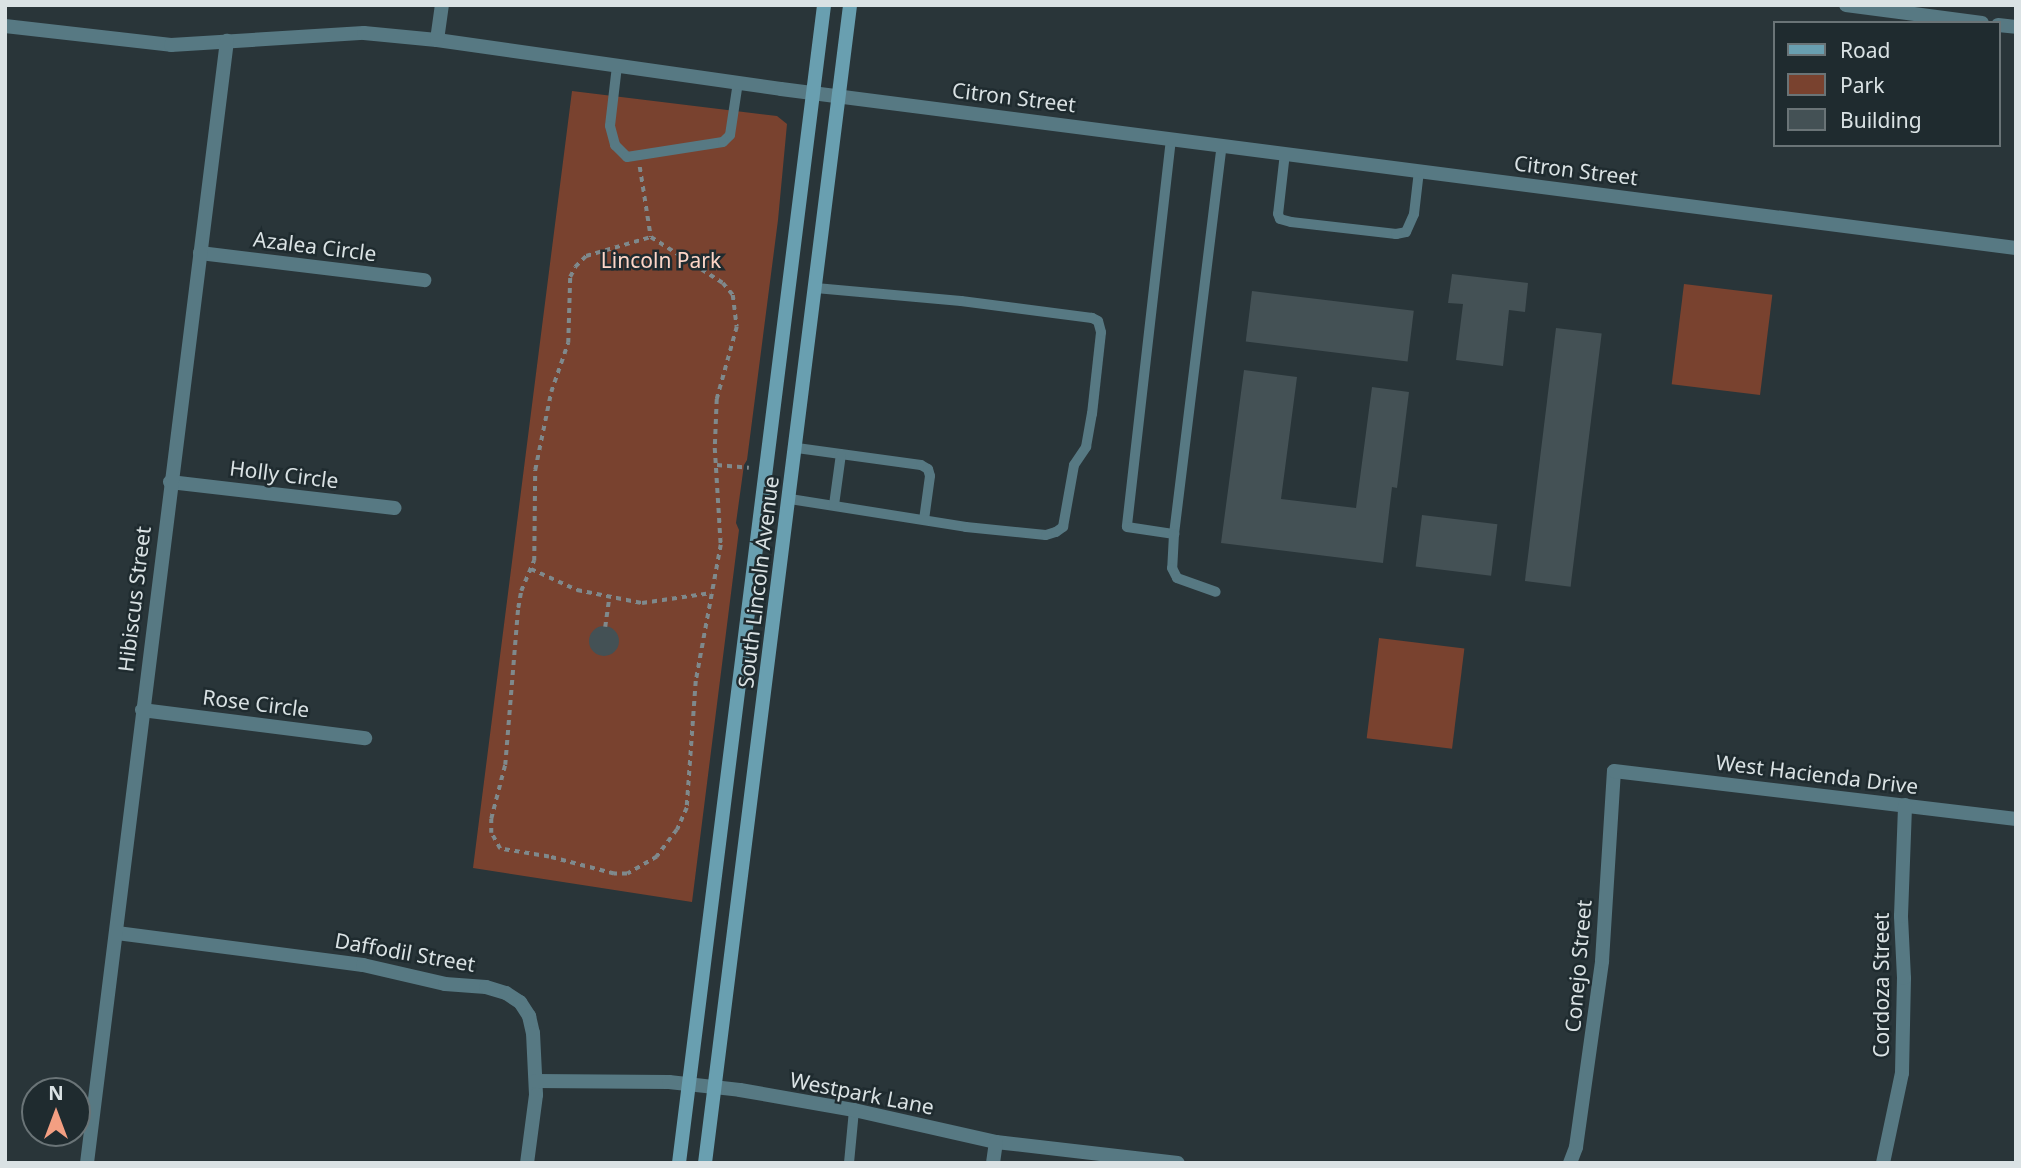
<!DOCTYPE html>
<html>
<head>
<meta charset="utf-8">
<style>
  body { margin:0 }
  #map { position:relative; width:2021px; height:1168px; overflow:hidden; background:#293539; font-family:"Noto Sans",sans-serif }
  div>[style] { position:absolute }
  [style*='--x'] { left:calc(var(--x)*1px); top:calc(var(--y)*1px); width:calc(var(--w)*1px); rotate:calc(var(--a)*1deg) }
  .green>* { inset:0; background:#79422f; transform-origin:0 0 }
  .building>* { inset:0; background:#445155; transform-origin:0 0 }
  .round { border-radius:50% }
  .path>* { height:3.5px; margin-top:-1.75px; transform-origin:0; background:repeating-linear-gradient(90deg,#7f898c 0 5px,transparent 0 10px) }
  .lane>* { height:10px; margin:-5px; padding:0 5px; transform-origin:5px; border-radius:5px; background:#577983 }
  .street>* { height:14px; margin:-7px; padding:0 7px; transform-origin:7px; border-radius:7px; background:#577983 }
  .secondary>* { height:14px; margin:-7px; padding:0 7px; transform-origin:7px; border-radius:7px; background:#699fb0 }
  span { translate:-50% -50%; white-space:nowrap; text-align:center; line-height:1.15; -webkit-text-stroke:5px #1f2b2f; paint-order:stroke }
  .street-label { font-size:21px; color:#dae2e4 }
  .park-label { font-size:21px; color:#fdd5c7 }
  .frame { position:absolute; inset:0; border:7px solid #dae2e4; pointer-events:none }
  .legend { position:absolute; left:1773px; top:21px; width:228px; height:126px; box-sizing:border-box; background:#1f2b2f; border:2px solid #6a7477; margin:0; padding:9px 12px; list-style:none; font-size:21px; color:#dae2e4 }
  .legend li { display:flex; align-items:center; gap:14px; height:35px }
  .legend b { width:35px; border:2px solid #6a7477 }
  .north { position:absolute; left:21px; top:1077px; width:70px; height:70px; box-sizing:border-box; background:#1f2b2f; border:2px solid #6a7477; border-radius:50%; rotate:0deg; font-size:19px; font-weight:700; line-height:28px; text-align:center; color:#dae2e4 }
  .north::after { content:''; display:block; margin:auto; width:24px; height:32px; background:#f39f82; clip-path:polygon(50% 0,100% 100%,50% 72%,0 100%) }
</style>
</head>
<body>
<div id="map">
  <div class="green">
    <div style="clip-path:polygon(572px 91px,777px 116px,787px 124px,778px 220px,747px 460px,744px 465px,736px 523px,739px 530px,692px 902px,473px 868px)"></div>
    <div style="left:1684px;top:284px;width:89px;height:101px;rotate:7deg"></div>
    <div style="left:1379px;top:638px;width:86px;height:101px;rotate:7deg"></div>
  </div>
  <div class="building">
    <div style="clip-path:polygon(1452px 274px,1528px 283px,1525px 312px,1509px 310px,1503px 366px,1456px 360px,1463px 304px,1448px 303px)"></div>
    <div style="left:1252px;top:291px;width:163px;height:51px;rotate:7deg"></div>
    <div style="left:1556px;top:328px;width:46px;height:255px;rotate:7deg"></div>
    <div style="clip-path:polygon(1244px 370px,1297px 377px,1281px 499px,1356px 508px,1372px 387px,1409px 392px,1397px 488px,1392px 487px,1383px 563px,1221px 543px)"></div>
    <div style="left:1422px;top:515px;width:76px;height:52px;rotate:7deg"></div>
    <div class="round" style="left:589px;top:626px;width:30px;height:30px"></div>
  </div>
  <div class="path">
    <div style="--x:640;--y:167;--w:71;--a:81.1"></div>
    <div style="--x:651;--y:237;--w:85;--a:32.6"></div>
    <div style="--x:723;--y:283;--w:16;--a:50"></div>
    <div style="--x:733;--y:295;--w:32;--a:83"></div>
    <div style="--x:737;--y:327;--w:75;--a:105.5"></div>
    <div style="--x:717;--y:399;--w:49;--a:92.3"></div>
    <div style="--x:715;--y:448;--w:97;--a:86.5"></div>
    <div style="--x:721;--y:545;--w:138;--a:100.4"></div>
    <div style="--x:696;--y:681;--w:127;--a:94.1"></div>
    <div style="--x:687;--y:808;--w:24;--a:114"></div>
    <div style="--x:677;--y:830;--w:34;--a:127"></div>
    <div style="--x:657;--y:857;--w:34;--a:150"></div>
    <div style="--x:627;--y:874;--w:13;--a:180"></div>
    <div style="--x:614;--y:874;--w:67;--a:-165.3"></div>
    <div style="--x:549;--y:857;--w:50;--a:-170.7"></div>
    <div style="--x:500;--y:849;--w:18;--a:-119"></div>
    <div style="--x:491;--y:833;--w:14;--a:-90"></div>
    <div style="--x:491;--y:819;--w:56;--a:-75.5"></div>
    <div style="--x:505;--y:765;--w:158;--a:-85.3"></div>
    <div style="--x:518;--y:608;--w:17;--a:-80"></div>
    <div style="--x:521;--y:591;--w:33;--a:-67"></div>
    <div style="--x:534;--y:561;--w:91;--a:-89.4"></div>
    <div style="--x:535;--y:470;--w:80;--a:-78.4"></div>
    <div style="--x:551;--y:392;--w:52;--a:-70.9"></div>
    <div style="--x:568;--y:343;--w:66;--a:-88.3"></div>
    <div style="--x:570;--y:277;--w:11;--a:-63"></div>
    <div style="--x:575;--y:267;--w:16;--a:-45"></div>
    <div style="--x:586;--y:256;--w:68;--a:-16.3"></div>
    <div style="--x:717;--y:465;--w:32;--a:5"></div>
    <div style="--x:531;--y:569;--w:51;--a:24.5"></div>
    <div style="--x:577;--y:590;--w:66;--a:11.3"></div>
    <div style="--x:642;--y:603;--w:70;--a:-8.2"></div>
    <div style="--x:605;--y:627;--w:30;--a:-82"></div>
  </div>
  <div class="lane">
    <div style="--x:617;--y:66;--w:60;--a:96.7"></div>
    <div style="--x:610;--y:126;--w:20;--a:75"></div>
    <div style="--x:615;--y:145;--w:17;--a:45"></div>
    <div style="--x:627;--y:157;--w:97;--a:-8.9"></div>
    <div style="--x:723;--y:142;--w:10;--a:-45"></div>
    <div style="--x:730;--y:135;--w:54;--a:-81.4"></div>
    <div style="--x:1171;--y:139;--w:390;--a:96.5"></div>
    <div style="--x:1127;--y:527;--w:48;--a:8.5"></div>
    <div style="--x:1174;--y:534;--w:392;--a:-83"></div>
    <div style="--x:1285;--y:153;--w:61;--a:96.5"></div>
    <div style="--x:1278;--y:214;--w:5;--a:68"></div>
    <div style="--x:1280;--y:219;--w:11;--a:15"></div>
    <div style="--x:1291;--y:222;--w:106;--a:6.5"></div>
    <div style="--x:1396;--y:234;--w:10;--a:-11"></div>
    <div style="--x:1406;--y:232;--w:20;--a:-66"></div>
    <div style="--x:1414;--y:214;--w:43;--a:-83.4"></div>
    <div style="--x:797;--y:448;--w:125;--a:7.8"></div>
    <div style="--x:921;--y:465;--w:8;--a:30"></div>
    <div style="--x:928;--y:469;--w:7;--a:74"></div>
    <div style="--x:930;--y:476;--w:44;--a:97.8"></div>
    <div style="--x:790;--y:499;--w:178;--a:9"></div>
    <div style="--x:966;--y:527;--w:80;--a:5.7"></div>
    <div style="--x:1046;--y:535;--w:10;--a:-17"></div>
    <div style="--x:1056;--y:532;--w:9;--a:-36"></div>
    <div style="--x:1063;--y:527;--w:63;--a:-79.9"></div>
    <div style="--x:1074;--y:465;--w:22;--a:-56"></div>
    <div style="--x:1086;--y:447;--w:34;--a:-80"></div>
    <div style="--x:1092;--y:414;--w:82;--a:-83.7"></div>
    <div style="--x:1101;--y:332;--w:11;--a:-105"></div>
    <div style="--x:1098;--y:321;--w:7;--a:-153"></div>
    <div style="--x:1092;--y:318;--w:132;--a:-172.6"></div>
    <div style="--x:961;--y:301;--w:146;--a:-174.9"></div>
    <div style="--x:834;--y:505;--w:51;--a:-82.2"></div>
    <div style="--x:1174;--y:534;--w:34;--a:93"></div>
    <div style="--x:1172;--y:568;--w:11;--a:63"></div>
    <div style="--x:1177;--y:578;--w:41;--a:19.7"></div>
    <div style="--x:849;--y:1163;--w:53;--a:-84.6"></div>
  </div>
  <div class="street">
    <div style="--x:1846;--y:5;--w:137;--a:7.5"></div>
    <div style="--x:1998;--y:25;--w:18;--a:6"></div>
    <div style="--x:5;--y:26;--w:167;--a:6.5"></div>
    <div style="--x:171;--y:45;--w:193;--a:-3.6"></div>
    <div style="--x:364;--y:33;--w:73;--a:5.5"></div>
    <div style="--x:437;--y:40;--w:347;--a:8.1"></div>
    <div style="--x:781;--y:89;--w:1245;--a:7.34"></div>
    <div style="--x:437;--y:40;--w:35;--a:-82"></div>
    <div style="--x:200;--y:253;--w:226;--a:6.9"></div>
    <div style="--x:170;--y:482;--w:226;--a:6.6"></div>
    <div style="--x:142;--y:710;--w:225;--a:7.2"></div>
    <div style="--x:117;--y:933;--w:248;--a:7.4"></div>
    <div style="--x:363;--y:965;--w:84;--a:13"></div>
    <div style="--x:445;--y:984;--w:41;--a:4.2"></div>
    <div style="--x:486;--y:987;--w:21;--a:17"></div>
    <div style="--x:506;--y:993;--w:17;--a:33"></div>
    <div style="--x:520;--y:1002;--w:17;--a:57"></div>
    <div style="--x:529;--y:1016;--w:17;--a:77"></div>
    <div style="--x:533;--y:1033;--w:62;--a:87.2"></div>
    <div style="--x:536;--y:1095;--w:69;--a:97.5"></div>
    <div style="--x:536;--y:1081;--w:133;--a:0.4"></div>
    <div style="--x:669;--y:1082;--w:71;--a:6.4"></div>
    <div style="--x:740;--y:1090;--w:116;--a:10"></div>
    <div style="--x:854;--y:1110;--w:146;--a:12.7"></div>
    <div style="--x:996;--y:1142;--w:183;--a:6.6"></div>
    <div style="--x:87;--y:1163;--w:1131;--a:-82.89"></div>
    <div style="--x:993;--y:1163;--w:21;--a:-82"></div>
    <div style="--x:1570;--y:1163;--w:17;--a:-69"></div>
    <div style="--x:1576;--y:1147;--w:188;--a:-82"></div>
    <div style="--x:1602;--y:961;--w:190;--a:-86.4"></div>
    <div style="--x:1614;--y:771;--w:405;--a:6.8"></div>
    <div style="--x:1883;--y:1163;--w:92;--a:-78.1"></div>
    <div style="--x:1902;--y:1073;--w:95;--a:-88.8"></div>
    <div style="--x:1904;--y:978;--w:62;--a:-92.8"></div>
    <div style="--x:1901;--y:916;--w:111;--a:-87.9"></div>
  </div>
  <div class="secondary">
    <div style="--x:679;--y:1163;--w:1167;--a:-82.86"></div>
    <div style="--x:705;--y:1163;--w:1167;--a:-82.86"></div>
  </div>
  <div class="street-label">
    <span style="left:1014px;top:97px;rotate:7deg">Citron Street</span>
    <span style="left:1576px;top:170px;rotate:7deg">Citron Street</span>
    <span style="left:315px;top:246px;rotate:7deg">Azalea Circle</span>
    <span style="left:284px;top:474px;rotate:7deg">Holly Circle</span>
    <span style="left:758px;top:582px;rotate:-83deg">South Lincoln Avenue</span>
    <span style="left:134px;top:599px;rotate:-83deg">Hibiscus Street</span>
    <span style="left:256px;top:703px;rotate:7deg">Rose Circle</span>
    <span style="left:1817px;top:774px;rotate:7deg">West Hacienda Drive</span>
    <span style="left:405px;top:952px;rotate:10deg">Daffodil Street</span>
    <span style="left:1578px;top:966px;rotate:-85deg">Conejo Street</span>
    <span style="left:1881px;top:985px;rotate:-90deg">Cordoza Street</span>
    <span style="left:862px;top:1093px;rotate:11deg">Westpark Lane</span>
  </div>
  <div class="park-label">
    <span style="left:661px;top:260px">Lincoln Park</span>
  </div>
  <div class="frame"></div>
  <ul class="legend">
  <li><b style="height:9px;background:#699fb0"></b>Road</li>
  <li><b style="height:19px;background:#79422f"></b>Park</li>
  <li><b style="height:19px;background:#445155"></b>Building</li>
  </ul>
  <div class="north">N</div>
</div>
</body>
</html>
